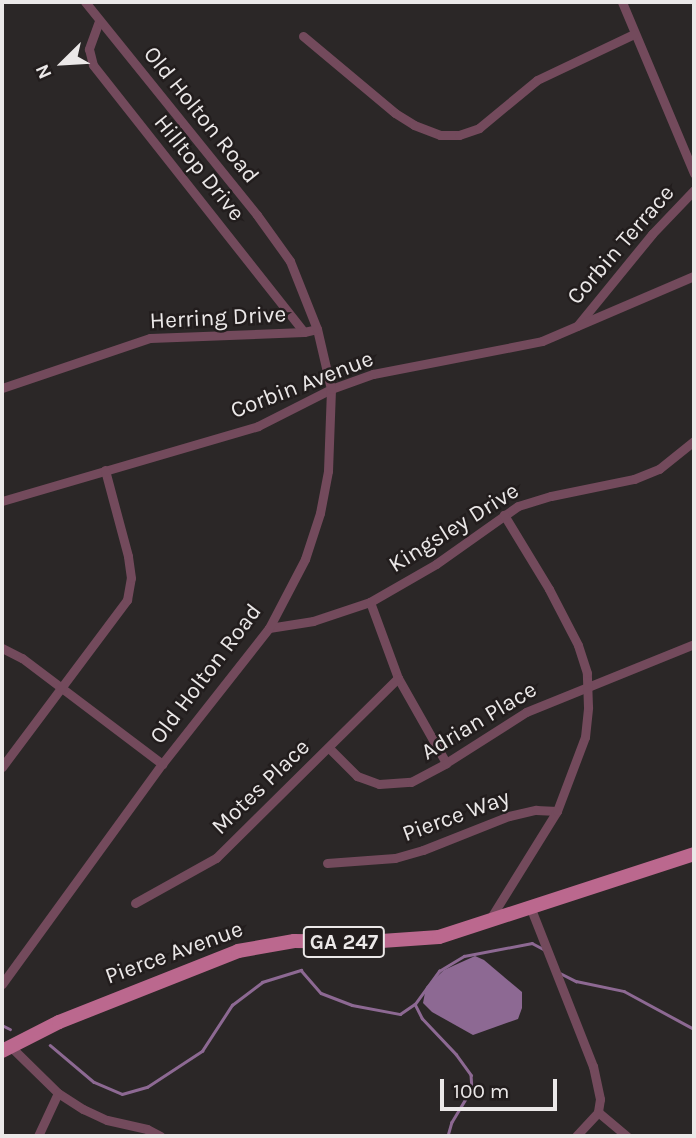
<!DOCTYPE html>
<html>
<head>
<meta charset="utf-8">
<style>
  body { margin:0 }
  #map { position:relative; width:696px; height:1138px; overflow:hidden; background:#2b2727; font-family:Karla,sans-serif }
  div>[style] { position:absolute }
  [style*='--x'] { left:calc(var(--x)*1px); top:calc(var(--y)*1px); width:calc(var(--w)*1px); rotate:calc(var(--a)*1deg) }
  .water>* { inset:0; background:#8d6993 }
  .stream>* { height:2.5px; margin:-1.25px; padding:0 1.25px; transform-origin:1.25px; border-radius:1.25px; background:#8d6993 }
  .minor>* { height:9px; margin:-4.5px; padding:0 4.5px; transform-origin:4.5px; border-radius:4.5px; background:#734a5c }
  .primary>* { height:14px; margin:-7px; padding:0 7px; transform-origin:7px; border-radius:7px; background:#bb688e }
  span { translate:-50% -50%; white-space:nowrap; text-align:center; line-height:1.15; -webkit-text-stroke:5px #221d1d; paint-order:stroke }
  .shield-label span { padding:2px 5px; background:#221d1d; border:2px solid; border-radius:5px; -webkit-text-stroke-width:0 }
  .shield-label { font-size:21px; color:#ebe8e8; font-weight:700 }
  .street-label { font-size:23px; color:#ebe8e8 }
  .frame { position:absolute; inset:0; border:4px solid #ebe8e8; pointer-events:none }
  .north { position:absolute; left:28px; top:28px; width:70px; height:70px; -webkit-text-stroke:5px #221d1d; paint-order:stroke; rotate:246deg; font-size:19px; font-weight:700; line-height:28px; text-align:center; color:#ebe8e8 }
  .north::after { content:''; display:block; margin:auto; width:24px; height:32px; background:#ebe8e8; clip-path:polygon(50% 0,100% 100%,50% 72%,0 100%) }
  .scale { position:absolute; left:440px; top:1079px; width:117px; height:32px; box-sizing:border-box; border:4px solid #ebe8e8; border-top:0; padding-left:9px; font-size:21px; line-height:24px; white-space:nowrap; color:#ebe8e8; -webkit-text-stroke:5px #221d1d; paint-order:stroke }
</style>
</head>
<body>
<div id="map">
  <div class="water">
    <div style="clip-path:polygon(475px 956px,484px 960px,522px 992px,522px 1008px,518px 1019px,473px 1035px,432px 1012px,423px 1003px,426px 987px,444px 970px)"></div>
  </div>
  <div class="stream">
    <div style="--x:560;--y:973;--w:18;--a:27"></div>
    <div style="--x:576;--y:981;--w:49;--a:11.8"></div>
    <div style="--x:624;--y:991;--w:80;--a:28.5"></div>
    <div style="--x:415;--y:1004;--w:16;--a:63"></div>
    <div style="--x:422;--y:1018;--w:50;--a:46.6"></div>
    <div style="--x:456;--y:1054;--w:26;--a:54"></div>
    <div style="--x:471;--y:1075;--w:14;--a:86"></div>
    <div style="--x:472;--y:1089;--w:39;--a:121"></div>
    <div style="--x:452;--y:1122;--w:15;--a:106"></div>
    <div style="--x:2;--y:1025;--w:9;--a:27"></div>
    <div style="--x:50;--y:1045;--w:57;--a:40.1"></div>
    <div style="--x:94;--y:1082;--w:30;--a:23"></div>
    <div style="--x:122;--y:1094;--w:26;--a:-16"></div>
    <div style="--x:147;--y:1087;--w:66;--a:-33.2"></div>
    <div style="--x:202;--y:1051;--w:55;--a:-56.9"></div>
    <div style="--x:232;--y:1005;--w:38;--a:-37"></div>
    <div style="--x:262;--y:982;--w:41;--a:-17.1"></div>
    <div style="--x:301;--y:970;--w:30;--a:49"></div>
    <div style="--x:321;--y:993;--w:33;--a:21"></div>
    <div style="--x:352;--y:1005;--w:49;--a:10.6"></div>
    <div style="--x:400;--y:1014;--w:18;--a:-34"></div>
    <div style="--x:415;--y:1004;--w:41;--a:-54"></div>
    <div style="--x:439;--y:971;--w:29;--a:-31"></div>
    <div style="--x:464;--y:956;--w:69;--a:-10.8"></div>
    <div style="--x:532;--y:943;--w:15;--a:28"></div>
  </div>
  <div class="minor">
    <div style="--x:622;--y:2;--w:186;--a:67.2"></div>
    <div style="--x:99;--y:21;--w:30;--a:110"></div>
    <div style="--x:89;--y:49;--w:16;--a:76"></div>
    <div style="--x:93;--y:65;--w:340;--a:51.7"></div>
    <div style="--x:303;--y:36;--w:120;--a:39.9"></div>
    <div style="--x:395;--y:113;--w:22;--a:32"></div>
    <div style="--x:414;--y:125;--w:28;--a:21"></div>
    <div style="--x:440;--y:135;--w:19;--a:0"></div>
    <div style="--x:459;--y:135;--w:21;--a:-19"></div>
    <div style="--x:479;--y:128;--w:75;--a:-39.6"></div>
    <div style="--x:537;--y:80;--w:107;--a:-25.4"></div>
    <div style="--x:577;--y:326;--w:119;--a:-50.8"></div>
    <div style="--x:652;--y:234;--w:61;--a:-46.3"></div>
    <div style="--x:2;--y:388;--w:156;--a:-18.7"></div>
    <div style="--x:150;--y:338;--w:154;--a:-2.2"></div>
    <div style="--x:304;--y:332;--w:13;--a:-13"></div>
    <div style="--x:2;--y:501;--w:267;--a:-16.3"></div>
    <div style="--x:258;--y:426;--w:82;--a:-26.9"></div>
    <div style="--x:331;--y:389;--w:45;--a:-19.7"></div>
    <div style="--x:373;--y:374;--w:172;--a:-11"></div>
    <div style="--x:542;--y:341;--w:165;--a:-23.2"></div>
    <div style="--x:370;--y:602;--w:81;--a:69.8"></div>
    <div style="--x:398;--y:678;--w:98;--a:60.5"></div>
    <div style="--x:269;--y:628;--w:45;--a:-9"></div>
    <div style="--x:313;--y:621;--w:60;--a:-18.4"></div>
    <div style="--x:370;--y:602;--w:76;--a:-29.9"></div>
    <div style="--x:436;--y:564;--w:100;--a:-35.3"></div>
    <div style="--x:518;--y:506;--w:34;--a:-17"></div>
    <div style="--x:551;--y:496;--w:85;--a:-11.6"></div>
    <div style="--x:634;--y:479;--w:27;--a:-22"></div>
    <div style="--x:659;--y:469;--w:45;--a:-38.7"></div>
    <div style="--x:2;--y:648;--w:22;--a:27"></div>
    <div style="--x:22;--y:658;--w:176;--a:37.1"></div>
    <div style="--x:329;--y:748;--w:40;--a:45"></div>
    <div style="--x:357;--y:776;--w:23;--a:20"></div>
    <div style="--x:379;--y:784;--w:32;--a:-4"></div>
    <div style="--x:411;--y:782;--w:40;--a:-28"></div>
    <div style="--x:446;--y:763;--w:95;--a:-32.5"></div>
    <div style="--x:526;--y:712;--w:181;--a:-22"></div>
    <div style="--x:2;--y:767;--w:209;--a:-53.2"></div>
    <div style="--x:127;--y:600;--w:22;--a:-80"></div>
    <div style="--x:131;--y:578;--w:22;--a:-98"></div>
    <div style="--x:128;--y:556;--w:89;--a:-105"></div>
    <div style="--x:327;--y:863;--w:68;--a:-4.2"></div>
    <div style="--x:395;--y:858;--w:29;--a:-16"></div>
    <div style="--x:423;--y:850;--w:92;--a:-21.6"></div>
    <div style="--x:509;--y:816;--w:28;--a:-13"></div>
    <div style="--x:536;--y:810;--w:21;--a:3"></div>
    <div style="--x:135;--y:903;--w:93;--a:-29.1"></div>
    <div style="--x:216;--y:858;--w:256;--a:-44.7"></div>
    <div style="--x:531;--y:909;--w:169;--a:68.5"></div>
    <div style="--x:593;--y:1066;--w:34;--a:78"></div>
    <div style="--x:600;--y:1099;--w:13;--a:99"></div>
    <div style="--x:598;--y:1112;--w:38;--a:40"></div>
    <div style="--x:490;--y:919;--w:127;--a:-58.2"></div>
    <div style="--x:557;--y:811;--w:79;--a:-69.3"></div>
    <div style="--x:585;--y:737;--w:30;--a:-84"></div>
    <div style="--x:588;--y:707;--w:34;--a:-92"></div>
    <div style="--x:587;--y:673;--w:29;--a:-108"></div>
    <div style="--x:578;--y:645;--w:63;--a:-117.4"></div>
    <div style="--x:549;--y:589;--w:87;--a:-121.3"></div>
    <div style="--x:2;--y:984;--w:272;--a:-54"></div>
    <div style="--x:162;--y:764;--w:173;--a:-51.8"></div>
    <div style="--x:269;--y:628;--w:78;--a:-62.4"></div>
    <div style="--x:305;--y:559;--w:48;--a:-71.9"></div>
    <div style="--x:320;--y:513;--w:43;--a:-79.2"></div>
    <div style="--x:328;--y:471;--w:82;--a:-87.9"></div>
    <div style="--x:331;--y:389;--w:62;--a:-103.1"></div>
    <div style="--x:317;--y:329;--w:73;--a:-111.7"></div>
    <div style="--x:290;--y:261;--w:57;--a:-125.7"></div>
    <div style="--x:257;--y:215;--w:274;--a:-128.9"></div>
    <div style="--x:10;--y:1046;--w:67;--a:44.4"></div>
    <div style="--x:58;--y:1093;--w:30;--a:33"></div>
    <div style="--x:83;--y:1109;--w:26;--a:25"></div>
    <div style="--x:107;--y:1120;--w:41;--a:12.7"></div>
    <div style="--x:147;--y:1129;--w:15;--a:28"></div>
    <div style="--x:38;--y:1136;--w:47;--a:-65.1"></div>
    <div style="--x:576;--y:1136;--w:33;--a:-47"></div>
  </div>
  <div class="primary">
    <div style="--x:2;--y:1051;--w:64;--a:-27"></div>
    <div style="--x:59;--y:1022;--w:193;--a:-21.6"></div>
    <div style="--x:238;--y:951;--w:57;--a:-10.1"></div>
    <div style="--x:294;--y:941;--w:73;--a:0.8"></div>
    <div style="--x:367;--y:942;--w:72;--a:-4"></div>
    <div style="--x:439;--y:937;--w:268;--a:-18"></div>
  </div>
  <div class="shield-label">
    <span style="left:344px;top:942px">GA 247</span>
  </div>
  <div class="street-label">
    <span style="left:201px;top:115px;rotate:51deg">Old Holton Road</span>
    <span style="left:199px;top:168px;rotate:51deg">Hilltop Drive</span>
    <span style="left:621px;top:245px;rotate:-49deg">Corbin Terrace</span>
    <span style="left:218px;top:318px;rotate:-3deg">Herring Drive</span>
    <span style="left:302px;top:385px;rotate:-21deg">Corbin Avenue</span>
    <span style="left:454px;top:528px;rotate:-32deg">Kingsley Drive</span>
    <span style="left:206px;top:674px;rotate:-53deg">Old Holton Road</span>
    <span style="left:479px;top:721px;rotate:-31deg">Adrian Place</span>
    <span style="left:261px;top:787px;rotate:-44deg">Motes Place</span>
    <span style="left:456px;top:816px;rotate:-20deg">Pierce Way</span>
    <span style="left:174px;top:953px;rotate:-20deg">Pierce Avenue</span>
  </div>
  <div class="frame"></div>
  <div class="north">N</div>
  <div class="scale">100 m</div>
</div>
</body>
</html>
